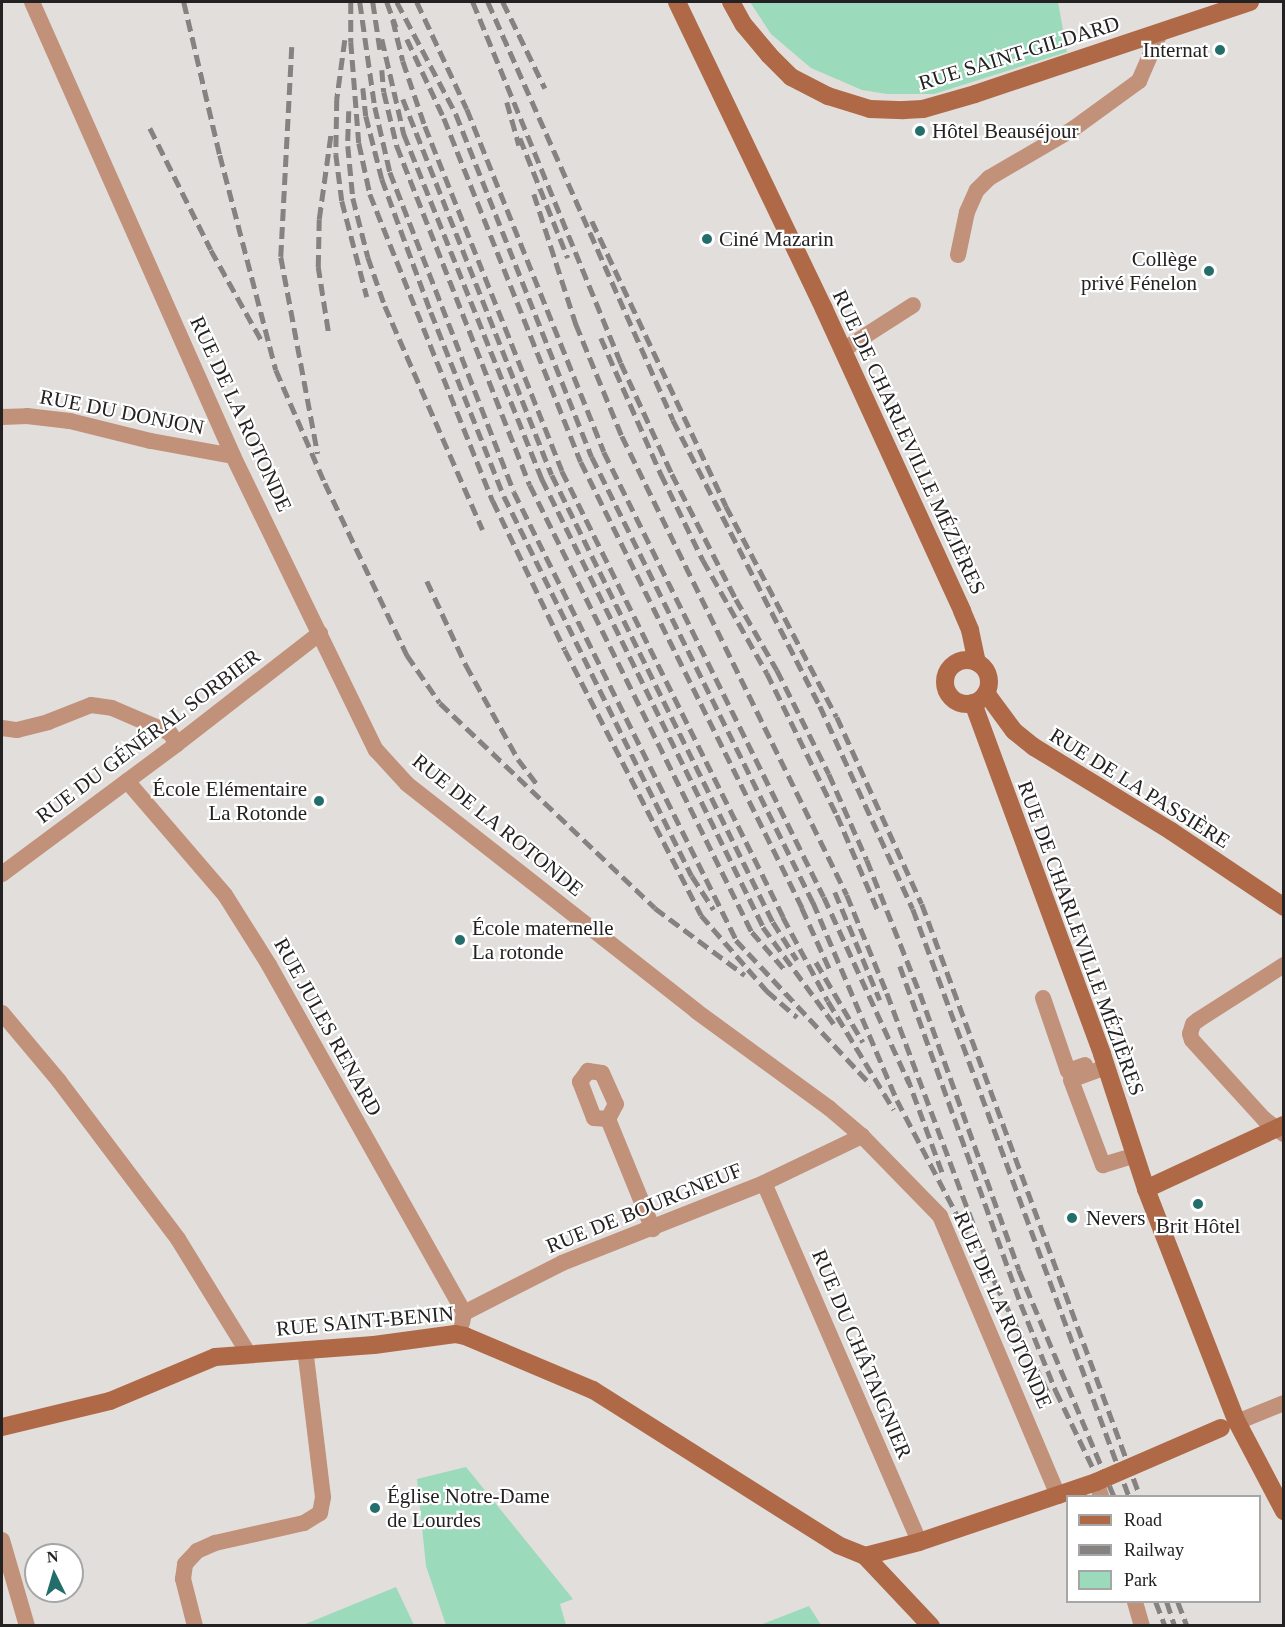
<!DOCTYPE html>
<html>
<head>
<meta charset="utf-8">
<style>
  body { margin:0 }
  #map { position:relative; width:1285px; height:1627px; overflow:hidden; background:#e1dedc; font-family:"Times New Roman",serif }
  div>[style] { position:absolute }
  [style*='--x'] { left:calc(var(--x)*1px); top:calc(var(--y)*1px); width:calc(var(--w)*1px); rotate:calc(var(--a)*1deg) }
  .green>* { inset:0; background:#9bdabb }
  .street>* { height:16px; margin:-8px; padding:0 8px; transform-origin:8px; border-radius:8px; background:#c1917a }
  .secondary>* { height:18px; margin:-9px; padding:0 9px; transform-origin:9px; border-radius:9px; background:#af6947 }
  .secondary>.ring { margin:-9px; padding:0; box-sizing:content-box; background:none; border:18px solid #af6947; border-radius:50% }
  .rail>* { height:4.5px; margin-top:-2.25px; transform-origin:0; background:repeating-linear-gradient(90deg,#858281 0 12px,transparent 0 18px) }
  .secondary-bridge>* { height:18px; margin:-9px; padding:0 9px; transform-origin:9px; border-radius:9px; background:#af6947 }
  .dots>* { width:16px; height:16px; translate:-50% -50%; box-sizing:border-box; border:3px solid #fff; border-radius:50% }
  span { translate:-50% -50%; white-space:nowrap; text-align:center; line-height:1.15; -webkit-text-stroke:4.5px #fff; paint-order:stroke }
  .poi-label { font-size:21px; color:#232121 }
  .right { translate:-100% -50%; text-align:right }
  .left { translate:0 -50%; text-align:left }
  .street-label { font-size:21px; color:#232121 }
  .frame { position:absolute; inset:0; border:3px solid #232121; pointer-events:none }
  .legend { position:absolute; left:1066px; top:1495px; width:195px; height:108px; box-sizing:border-box; background:#fff; border:2px solid #a7a6a6; margin:0; padding:8px 10px; list-style:none; font-size:18px; color:#232121 }
  .legend li { display:flex; align-items:center; gap:12px; height:30px }
  .legend b { width:30px; border:2px solid #a7a6a6 }
  .north { position:absolute; left:24px; top:1543px; width:60px; height:60px; box-sizing:border-box; background:#fff; border:2px solid #a7a6a6; border-radius:50%; rotate:355deg; font-size:16px; font-weight:700; line-height:24px; text-align:center; color:#232121 }
  .north::after { content:''; display:block; margin:auto; width:21px; height:27px; background:#236e6b; clip-path:polygon(50% 0,100% 100%,50% 72%,0 100%) }
</style>
</head>
<body>
<div id="map">
  <div class="green">
    <div style="clip-path:polygon(750px 2px,1058px 2px,1067px 52px,934px 94px,887px 94px,862px 90px,811px 68px,771px 34px)"></div>
    <div style="clip-path:polygon(466px 1467px,573px 1599px,560px 1604px,566px 1625px,446px 1625px,426px 1566px,417px 1479px)"></div>
    <div style="clip-path:polygon(396px 1587px,414px 1625px,303px 1625px)"></div>
    <div style="clip-path:polygon(809px 1606px,821px 1625px,760px 1625px)"></div>
  </div>
  <div class="street">
    <div style="--x:32;--y:2;--w:497;--a:66.1"></div>
    <div style="--x:233;--y:456;--w:327;--a:64.1"></div>
    <div style="--x:376;--y:750;--w:46;--a:47.6"></div>
    <div style="--x:407;--y:784;--w:367;--a:38.1"></div>
    <div style="--x:696;--y:1011;--w:165;--a:36.1"></div>
    <div style="--x:829;--y:1108;--w:43;--a:40.3"></div>
    <div style="--x:862;--y:1136;--w:112;--a:45.7"></div>
    <div style="--x:940;--y:1216;--w:304;--a:67.1"></div>
    <div style="--x:958;--y:255;--w:44;--a:-78.2"></div>
    <div style="--x:967;--y:212;--w:24;--a:-66"></div>
    <div style="--x:977;--y:190;--w:17;--a:-45"></div>
    <div style="--x:989;--y:178;--w:97;--a:-30.3"></div>
    <div style="--x:1073;--y:129;--w:82;--a:-36"></div>
    <div style="--x:1139;--y:81;--w:52;--a:-66.4"></div>
    <div style="--x:843;--y:350;--w:83;--a:-32.7"></div>
    <div style="--x:2;--y:417;--w:25;--a:-2"></div>
    <div style="--x:27;--y:416;--w:43;--a:6.6"></div>
    <div style="--x:70;--y:421;--w:83;--a:13.9"></div>
    <div style="--x:151;--y:441;--w:83;--a:10.4"></div>
    <div style="--x:2;--y:728;--w:15;--a:8"></div>
    <div style="--x:17;--y:730;--w:32;--a:-14"></div>
    <div style="--x:48;--y:722;--w:46;--a:-21.6"></div>
    <div style="--x:91;--y:705;--w:21;--a:8"></div>
    <div style="--x:112;--y:708;--w:63;--a:23.3"></div>
    <div style="--x:170;--y:733;--w:13;--a:58"></div>
    <div style="--x:127;--y:781;--w:150;--a:49.3"></div>
    <div style="--x:225;--y:895;--w:83;--a:57.8"></div>
    <div style="--x:269;--y:965;--w:399;--a:60.7"></div>
    <div style="--x:2;--y:874;--w:218;--a:-36.6"></div>
    <div style="--x:177;--y:744;--w:181;--a:-37.8"></div>
    <div style="--x:1284;--y:965;--w:102;--a:147.4"></div>
    <div style="--x:1198;--y:1020;--w:6;--a:141"></div>
    <div style="--x:1193;--y:1024;--w:10;--a:107"></div>
    <div style="--x:1190;--y:1034;--w:6;--a:72"></div>
    <div style="--x:1192;--y:1040;--w:107;--a:47.7"></div>
    <div style="--x:1264;--y:1119;--w:25;--a:37"></div>
    <div style="--x:1043;--y:998;--w:77;--a:71.1"></div>
    <div style="--x:1068;--y:1071;--w:18;--a:-19"></div>
    <div style="--x:2;--y:1013;--w:89;--a:50"></div>
    <div style="--x:59;--y:1081;--w:198;--a:53"></div>
    <div style="--x:178;--y:1239;--w:134;--a:58.4"></div>
    <div style="--x:1106;--y:1067;--w:37;--a:160"></div>
    <div style="--x:1071;--y:1080;--w:91;--a:69.4"></div>
    <div style="--x:1103;--y:1165;--w:34;--a:-17"></div>
    <div style="--x:608;--y:1119;--w:14;--a:-176"></div>
    <div style="--x:594;--y:1118;--w:39;--a:-111"></div>
    <div style="--x:580;--y:1082;--w:14;--a:-54"></div>
    <div style="--x:588;--y:1071;--w:14;--a:8"></div>
    <div style="--x:602;--y:1073;--w:34;--a:66"></div>
    <div style="--x:616;--y:1104;--w:17;--a:118"></div>
    <div style="--x:608;--y:1119;--w:119;--a:67.8"></div>
    <div style="--x:764;--y:1183;--w:391;--a:66.6"></div>
    <div style="--x:462;--y:1323;--w:10;--a:-79"></div>
    <div style="--x:464;--y:1313;--w:110;--a:-27"></div>
    <div style="--x:562;--y:1263;--w:217;--a:-21.6"></div>
    <div style="--x:764;--y:1183;--w:109;--a:-25.6"></div>
    <div style="--x:1237;--y:1422;--w:51;--a:-22"></div>
    <div style="--x:1096;--y:1482;--w:15;--a:70"></div>
    <div style="--x:2;--y:1540;--w:90;--a:73.8"></div>
    <div style="--x:1135;--y:1602;--w:25;--a:74"></div>
    <div style="--x:195;--y:1626;--w:49;--a:-104.3"></div>
    <div style="--x:183;--y:1579;--w:15;--a:-82"></div>
    <div style="--x:185;--y:1564;--w:18;--a:-47"></div>
    <div style="--x:197;--y:1551;--w:20;--a:-24"></div>
    <div style="--x:215;--y:1543;--w:91;--a:-12.7"></div>
    <div style="--x:304;--y:1523;--w:19;--a:-32"></div>
    <div style="--x:320;--y:1513;--w:16;--a:-79"></div>
    <div style="--x:323;--y:1497;--w:149;--a:-96.9"></div>
  </div>
  <div class="secondary">
    <div style="--x:677;--y:2;--w:340;--a:64.4"></div>
    <div style="--x:824;--y:309;--w:332;--a:65.4"></div>
    <div style="--x:962;--y:611;--w:21;--a:67"></div>
    <div style="--x:970;--y:630;--w:33;--a:78"></div>
    <div style="--x:731;--y:2;--w:26;--a:61"></div>
    <div style="--x:744;--y:25;--w:39;--a:50"></div>
    <div style="--x:769;--y:55;--w:31;--a:45"></div>
    <div style="--x:791;--y:77;--w:42;--a:27.2"></div>
    <div style="--x:828;--y:96;--w:44;--a:17.2"></div>
    <div style="--x:870;--y:109;--w:34;--a:2"></div>
    <div style="--x:904;--y:110;--w:19;--a:-3"></div>
    <div style="--x:923;--y:109;--w:54;--a:-16.1"></div>
    <div style="--x:975;--y:94;--w:290;--a:-18.5"></div>
    <div class="ring" style="left:945px;top:660px;width:26px;height:26px"></div>
    <div style="--x:986;--y:693;--w:47;--a:53.6"></div>
    <div style="--x:1014;--y:731;--w:26;--a:39"></div>
    <div style="--x:1034;--y:747;--w:161;--a:31.5"></div>
    <div style="--x:1171;--y:831;--w:136;--a:33.9"></div>
    <div style="--x:973;--y:703;--w:374;--a:69.8"></div>
    <div style="--x:1102;--y:1054;--w:142;--a:71.9"></div>
    <div style="--x:1146;--y:1189;--w:250;--a:68.7"></div>
    <div style="--x:1237;--y:1422;--w:101;--a:62.2"></div>
    <div style="--x:1146;--y:1189;--w:152;--a:-24.9"></div>
    <div style="--x:2;--y:1427;--w:111;--a:-13.5"></div>
    <div style="--x:110;--y:1401;--w:114;--a:-22.7"></div>
    <div style="--x:215;--y:1357;--w:159;--a:-4.3"></div>
    <div style="--x:374;--y:1345;--w:82;--a:-7.7"></div>
    <div style="--x:455;--y:1334;--w:10;--a:11"></div>
    <div style="--x:465;--y:1336;--w:139;--a:22.9"></div>
    <div style="--x:593;--y:1390;--w:290;--a:32.3"></div>
    <div style="--x:838;--y:1545;--w:29;--a:22"></div>
    <div style="--x:865;--y:1556;--w:96;--a:46.7"></div>
    <div style="--x:865;--y:1556;--w:56;--a:-14.5"></div>
    <div style="--x:919;--y:1542;--w:187;--a:-18.7"></div>
  </div>
  <div class="rail">
    <div style="--x:184;--y:2;--w:157;--a:76.8"></div>
    <div style="--x:220;--y:155;--w:222;--a:75.4"></div>
    <div style="--x:276;--y:370;--w:123;--a:66.6"></div>
    <div style="--x:325;--y:483;--w:191;--a:64.5"></div>
    <div style="--x:407;--y:655;--w:58;--a:55.5"></div>
    <div style="--x:440;--y:703;--w:297;--a:43.6"></div>
    <div style="--x:655;--y:908;--w:112;--a:36.7"></div>
    <div style="--x:351;--y:2;--w:40;--a:90"></div>
    <div style="--x:351;--y:42;--w:101;--a:85.5"></div>
    <div style="--x:359;--y:143;--w:52;--a:77.8"></div>
    <div style="--x:370;--y:194;--w:331;--a:68.2"></div>
    <div style="--x:493;--y:501;--w:165;--a:64.2"></div>
    <div style="--x:565;--y:650;--w:298;--a:62.8"></div>
    <div style="--x:701;--y:915;--w:101;--a:49"></div>
    <div style="--x:767;--y:991;--w:40;--a:41"></div>
    <div style="--x:360;--y:2;--w:106;--a:81.9"></div>
    <div style="--x:375;--y:107;--w:67;--a:77"></div>
    <div style="--x:390;--y:172;--w:343;--a:68.8"></div>
    <div style="--x:514;--y:492;--w:500;--a:63.6"></div>
    <div style="--x:736;--y:940;--w:198;--a:47"></div>
    <div style="--x:373;--y:2;--w:48;--a:81.5"></div>
    <div style="--x:387;--y:2;--w:27;--a:70"></div>
    <div style="--x:397;--y:2;--w:127;--a:62.2"></div>
    <div style="--x:456;--y:114;--w:369;--a:68.4"></div>
    <div style="--x:592;--y:457;--w:497;--a:63.6"></div>
    <div style="--x:813;--y:902;--w:215;--a:67"></div>
    <div style="--x:897;--y:1100;--w:151;--a:62.4"></div>
    <div style="--x:417;--y:2;--w:118;--a:65"></div>
    <div style="--x:467;--y:109;--w:369;--a:68.2"></div>
    <div style="--x:604;--y:452;--w:496;--a:63.7"></div>
    <div style="--x:824;--y:897;--w:205;--a:65.4"></div>
    <div style="--x:473;--y:2;--w:390;--a:67.7"></div>
    <div style="--x:621;--y:363;--w:122;--a:65.3"></div>
    <div style="--x:672;--y:474;--w:140;--a:62.9"></div>
    <div style="--x:736;--y:599;--w:82;--a:60"></div>
    <div style="--x:777;--y:670;--w:116;--a:63.4"></div>
    <div style="--x:829;--y:774;--w:94;--a:66.2"></div>
    <div style="--x:867;--y:860;--w:143;--a:68.3"></div>
    <div style="--x:920;--y:993;--w:294;--a:70.3"></div>
    <div style="--x:1019;--y:1270;--w:245;--a:67.2"></div>
    <div style="--x:488;--y:2;--w:457;--a:66.1"></div>
    <div style="--x:673;--y:420;--w:322;--a:62.8"></div>
    <div style="--x:820;--y:706;--w:223;--a:65.4"></div>
    <div style="--x:913;--y:909;--w:625;--a:69.8"></div>
    <div style="--x:503;--y:2;--w:96;--a:64"></div>
    <div style="--x:393;--y:20;--w:42;--a:76.3"></div>
    <div style="--x:403;--y:61;--w:69;--a:71.3"></div>
    <div style="--x:425;--y:126;--w:371;--a:68.3"></div>
    <div style="--x:562;--y:471;--w:498;--a:63.6"></div>
    <div style="--x:783;--y:917;--w:95;--a:61.8"></div>
    <div style="--x:828;--y:1001;--w:127;--a:58.8"></div>
    <div style="--x:382;--y:39;--w:98;--a:77"></div>
    <div style="--x:404;--y:134;--w:372;--a:68.2"></div>
    <div style="--x:542;--y:479;--w:500;--a:63.7"></div>
    <div style="--x:763;--y:927;--w:120;--a:53.8"></div>
    <div style="--x:407;--y:39;--w:87;--a:64.9"></div>
    <div style="--x:444;--y:118;--w:370;--a:68.3"></div>
    <div style="--x:581;--y:462;--w:498;--a:63.6"></div>
    <div style="--x:802;--y:908;--w:68;--a:65.7"></div>
    <div style="--x:345;--y:40;--w:60;--a:97.7"></div>
    <div style="--x:337;--y:99;--w:55;--a:91"></div>
    <div style="--x:336;--y:154;--w:47;--a:82.7"></div>
    <div style="--x:342;--y:201;--w:99;--a:75.4"></div>
    <div style="--x:292;--y:47;--w:210;--a:93"></div>
    <div style="--x:281;--y:257;--w:200;--a:79.4"></div>
    <div style="--x:382;--y:70;--w:22;--a:85"></div>
    <div style="--x:384;--y:92;--w:56;--a:76.5"></div>
    <div style="--x:397;--y:146;--w:364;--a:68.6"></div>
    <div style="--x:530;--y:485;--w:499;--a:63.6"></div>
    <div style="--x:752;--y:932;--w:49;--a:49.1"></div>
    <div style="--x:363;--y:88;--w:28;--a:84"></div>
    <div style="--x:366;--y:116;--w:65;--a:75.7"></div>
    <div style="--x:382;--y:179;--w:142;--a:69.8"></div>
    <div style="--x:431;--y:312;--w:198;--a:68.4"></div>
    <div style="--x:504;--y:496;--w:424;--a:63.7"></div>
    <div style="--x:692;--y:876;--w:40;--a:57.1"></div>
    <div style="--x:403;--y:99;--w:404;--a:68.4"></div>
    <div style="--x:552;--y:475;--w:499;--a:63.7"></div>
    <div style="--x:773;--y:922;--w:45;--a:57.7"></div>
    <div style="--x:507;--y:102;--w:45;--a:74.4"></div>
    <div style="--x:349;--y:111;--w:35;--a:92"></div>
    <div style="--x:348;--y:146;--w:52;--a:84.5"></div>
    <div style="--x:353;--y:198;--w:61;--a:75.7"></div>
    <div style="--x:368;--y:257;--w:52;--a:70.9"></div>
    <div style="--x:385;--y:306;--w:244;--a:66.4"></div>
    <div style="--x:150;--y:128;--w:136;--a:63.4"></div>
    <div style="--x:211;--y:250;--w:107;--a:60.8"></div>
    <div style="--x:520;--y:138;--w:129;--a:68.2"></div>
    <div style="--x:534;--y:194;--w:137;--a:72.1"></div>
    <div style="--x:576;--y:324;--w:121;--a:67.7"></div>
    <div style="--x:622;--y:436;--w:511;--a:63.89"></div>
    <div style="--x:847;--y:895;--w:106;--a:67.8"></div>
    <div style="--x:887;--y:993;--w:311;--a:69.5"></div>
    <div style="--x:996;--y:1284;--w:122;--a:64.3"></div>
    <div style="--x:592;--y:221;--w:315;--a:64.8"></div>
    <div style="--x:726;--y:506;--w:238;--a:62.3"></div>
    <div style="--x:837;--y:717;--w:205;--a:65.6"></div>
    <div style="--x:922;--y:904;--w:631;--a:69.78"></div>
    <div style="--x:328;--y:331;--w:65;--a:-98.9"></div>
    <div style="--x:318;--y:267;--w:48;--a:-88.8"></div>
    <div style="--x:319;--y:219;--w:88;--a:-82.1"></div>
    <div style="--x:601;--y:338;--w:149;--a:66.2"></div>
    <div style="--x:661;--y:474;--w:96;--a:64"></div>
    <div style="--x:703;--y:560;--w:130;--a:60.5"></div>
    <div style="--x:767;--y:673;--w:158;--a:63.8"></div>
    <div style="--x:837;--y:815;--w:107;--a:66.8"></div>
    <div style="--x:427;--y:581;--w:93;--a:65.1"></div>
    <div style="--x:466;--y:665;--w:107;--a:61"></div>
    <div style="--x:518;--y:759;--w:35;--a:53"></div>
    <div style="--x:835;--y:892;--w:117;--a:67.4"></div>
    <div style="--x:816;--y:962;--w:93;--a:59.6"></div>
    <div style="--x:900;--y:966;--w:359;--a:70.3"></div>
    <div style="--x:1021;--y:1304;--w:94;--a:68.1"></div>
    <div style="--x:1056;--y:1391;--w:90;--a:64.3"></div>
    <div style="--x:907;--y:1076;--w:108;--a:69.9"></div>
    <div style="--x:1156;--y:1602;--w:26;--a:69"></div>
    <div style="--x:1167;--y:1602;--w:25;--a:72"></div>
    <div style="--x:1178;--y:1602;--w:26;--a:69"></div>
  </div>
  <div class="secondary-bridge">
    <div style="--x:1096;--y:1482;--w:136;--a:-23.4"></div>
  </div>
  <div class="dots">
    <div style="left:1220px;top:50px;background:#236e6b"></div>
    <div style="left:920px;top:131px;background:#236e6b"></div>
    <div style="left:707px;top:239px;background:#236e6b"></div>
    <div style="left:1209px;top:271px;background:#236e6b"></div>
    <div style="left:319px;top:801px;background:#236e6b"></div>
    <div style="left:460px;top:940px;background:#236e6b"></div>
    <div style="left:1198px;top:1204px;background:#236e6b"></div>
    <div style="left:1072px;top:1218px;background:#236e6b"></div>
    <div style="left:375px;top:1508px;background:#236e6b"></div>
  </div>
  <div class="poi-label">
    <span class="right" style="left:1208px;top:50px">Internat</span>
    <span class="left" style="left:932px;top:131px">Hôtel Beauséjour</span>
    <span class="left" style="left:719px;top:239px">Ciné Mazarin</span>
    <span class="right" style="left:1197px;top:271px">Collège<br>privé Fénelon</span>
    <span class="right" style="left:307px;top:801px">École Elémentaire<br>La Rotonde</span>
    <span class="left" style="left:472px;top:940px">École maternelle<br>La rotonde</span>
    <span class="left" style="left:1086px;top:1218px">Nevers</span>
    <span style="left:1198px;top:1226px">Brit Hôtel</span>
    <span class="left" style="left:387px;top:1508px">Église Notre-Dame<br>de Lourdes</span>
  </div>
  <div class="street-label">
    <span style="left:1019px;top:53px;rotate:-17deg">RUE SAINT-GILDARD</span>
    <span style="left:122px;top:412px;rotate:11deg">RUE DU DONJON</span>
    <span style="left:241px;top:414px;rotate:65deg">RUE DE LA ROTONDE</span>
    <span style="left:909px;top:442px;rotate:65deg">RUE DE CHARLEVILLE MÉZIÈRES</span>
    <span style="left:148px;top:736px;rotate:-37deg">RUE DU GÉNÉRAL SORBIER</span>
    <span style="left:1140px;top:788px;rotate:32deg">RUE DE LA PASSIÈRE</span>
    <span style="left:498px;top:825px;rotate:39deg">RUE DE LA ROTONDE</span>
    <span style="left:1081px;top:938px;rotate:70deg">RUE DE CHARLEVILLE MÉZIÈRES</span>
    <span style="left:328px;top:1027px;rotate:61deg">RUE JULES RENARD</span>
    <span style="left:644px;top:1208px;rotate:-22deg">RUE DE BOURGNEUF</span>
    <span style="left:1003px;top:1310px;rotate:66deg">RUE DE LA ROTONDE</span>
    <span style="left:365px;top:1321px;rotate:-5deg">RUE SAINT-BENIN</span>
    <span style="left:862px;top:1354px;rotate:67deg">RUE DU CHÂTAIGNIER</span>
  </div>
  <div class="frame"></div>
  <ul class="legend">
  <li><b style="height:8px;background:#af6947"></b>Road</li>
  <li><b style="height:8px;background:#858281"></b>Railway</li>
  <li><b style="height:16px;background:#9bdabb"></b>Park</li>
  </ul>
  <div class="north">N</div>
</div>
</body>
</html>
